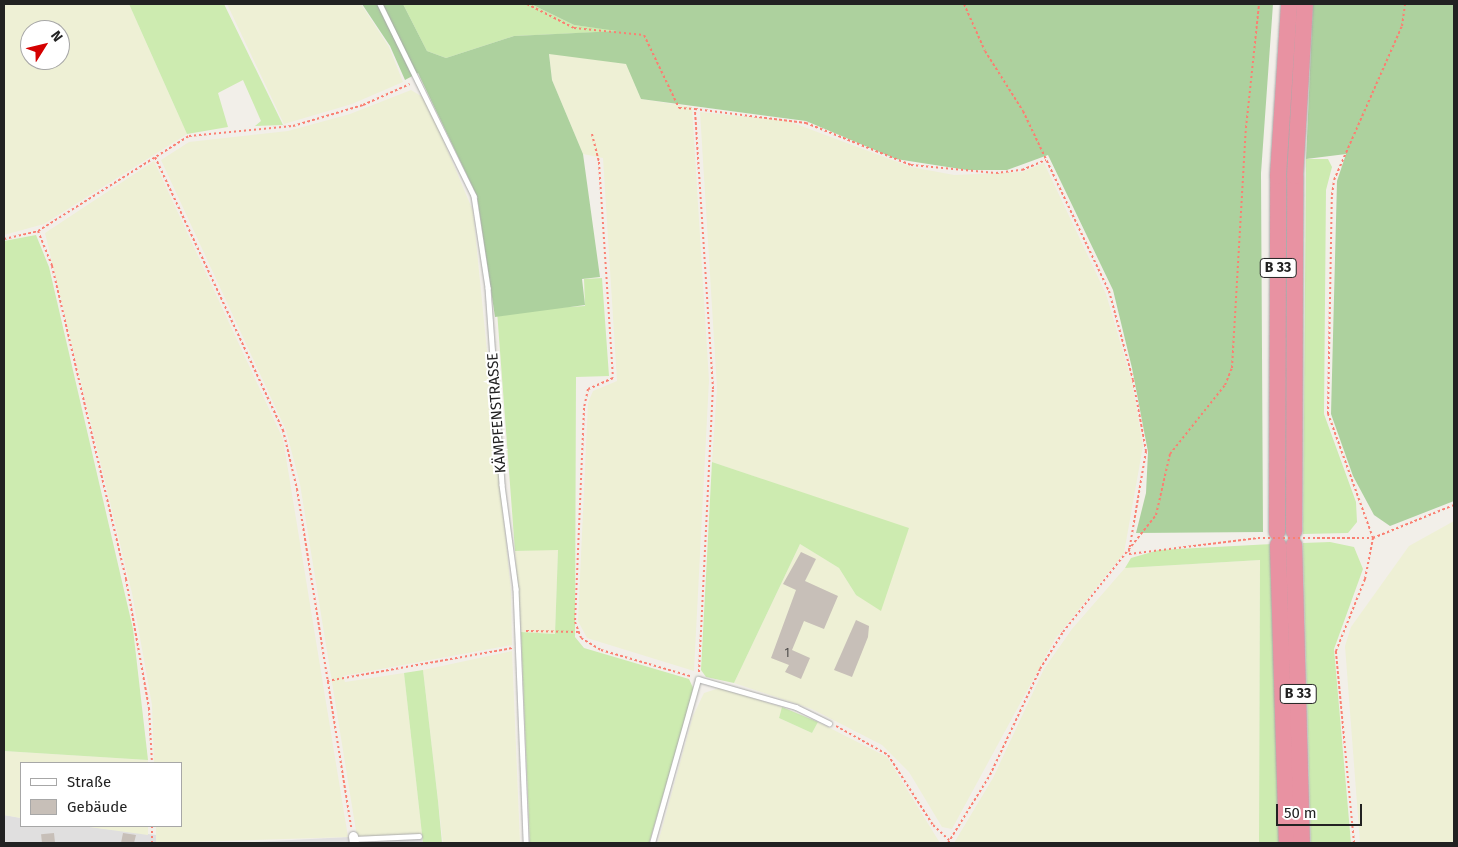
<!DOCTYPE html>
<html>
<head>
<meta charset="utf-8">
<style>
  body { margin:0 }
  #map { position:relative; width:1458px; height:847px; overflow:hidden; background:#f2efe9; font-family:"Fira Sans",sans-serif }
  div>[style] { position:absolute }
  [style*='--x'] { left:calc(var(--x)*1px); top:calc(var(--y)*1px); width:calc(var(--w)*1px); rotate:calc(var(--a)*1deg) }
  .residential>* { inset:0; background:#e0dfdf }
  .farmland>* { inset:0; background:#eef0d5 }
  .grass>* { inset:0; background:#cdebb0 }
  .forest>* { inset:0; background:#add19e }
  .building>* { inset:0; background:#c7bfb8; transform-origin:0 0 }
  .path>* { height:2px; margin-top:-1px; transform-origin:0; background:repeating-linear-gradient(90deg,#fa8072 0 2.5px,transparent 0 5px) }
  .roads { filter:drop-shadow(0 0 1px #a9a9a9) drop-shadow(0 0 1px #a9a9a9) }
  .lane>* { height:4.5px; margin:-2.25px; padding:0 2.25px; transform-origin:2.25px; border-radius:2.25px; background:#fff }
  .street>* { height:9px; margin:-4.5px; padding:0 4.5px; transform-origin:4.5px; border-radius:4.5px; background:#fff }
  .highway>* { height:16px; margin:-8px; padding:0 8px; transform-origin:8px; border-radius:8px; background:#e892a2 }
  .path-bridge>* { height:2px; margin-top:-1px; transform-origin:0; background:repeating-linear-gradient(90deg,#fa8072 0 2.5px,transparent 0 5px) }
  span { translate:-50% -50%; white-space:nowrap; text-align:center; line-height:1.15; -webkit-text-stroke:4px #fff; paint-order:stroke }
  .number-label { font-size:12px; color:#4b4948 }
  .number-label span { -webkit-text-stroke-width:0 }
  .shield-label span { padding:1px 4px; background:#fff; border:1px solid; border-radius:4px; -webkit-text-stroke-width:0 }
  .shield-label { font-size:14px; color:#222; font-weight:700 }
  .street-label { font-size:15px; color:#222 }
  .frame { position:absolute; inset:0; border:5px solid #222; pointer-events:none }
  .legend { position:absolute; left:20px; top:762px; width:162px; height:65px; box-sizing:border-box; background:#fff; border:1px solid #a7a7a7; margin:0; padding:6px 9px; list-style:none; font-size:15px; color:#222 }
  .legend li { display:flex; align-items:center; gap:10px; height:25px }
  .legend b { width:25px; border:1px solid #a7a7a7 }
  .north { position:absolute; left:20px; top:20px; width:50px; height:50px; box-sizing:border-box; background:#fff; border:1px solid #a7a7a7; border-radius:50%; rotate:54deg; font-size:14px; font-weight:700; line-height:20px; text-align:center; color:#222 }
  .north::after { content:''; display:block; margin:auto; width:18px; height:22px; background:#d40000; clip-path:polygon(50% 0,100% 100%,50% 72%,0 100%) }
  .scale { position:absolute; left:1276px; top:804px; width:86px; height:22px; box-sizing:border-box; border:2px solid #222; border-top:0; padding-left:6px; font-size:15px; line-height:18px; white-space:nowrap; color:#222; -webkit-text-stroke:4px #fff; paint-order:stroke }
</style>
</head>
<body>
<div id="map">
  <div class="residential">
    <div style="clip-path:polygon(4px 815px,21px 818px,21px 826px,82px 826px,156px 835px,156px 843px,4px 843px)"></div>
    <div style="clip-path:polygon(422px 834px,423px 843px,237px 843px,348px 837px)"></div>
  </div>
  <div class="farmland">
    <div style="clip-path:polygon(evenodd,4px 4px,129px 4px,187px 134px,44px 224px,4px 235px,4px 4px,30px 30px,60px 30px,60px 60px,30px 60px,30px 30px)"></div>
    <div style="clip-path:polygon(227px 4px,361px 4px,389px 47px,403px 82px,352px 104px,284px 124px)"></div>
    <div style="clip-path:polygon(549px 53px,627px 64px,641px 99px,692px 107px,709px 380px,694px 671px,587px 638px,578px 621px,588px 403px,593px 391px,617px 381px,603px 158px,583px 154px,552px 80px)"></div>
    <div style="clip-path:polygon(411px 90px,426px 99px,473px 211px,511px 591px,512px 645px,343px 676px,345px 682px,404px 673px,422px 834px,357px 837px,300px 484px,286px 430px,161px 160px,189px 142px,288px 131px,350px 114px)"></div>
    <div style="clip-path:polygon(700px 112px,788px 121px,911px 167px,954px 175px,1022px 172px,1044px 163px,1106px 294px,1132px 382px,1143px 446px,1124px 553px,1055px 639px,952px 829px,942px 827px,909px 772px,882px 745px,812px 709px,734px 683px,800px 544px,839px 568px,856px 595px,909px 529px,712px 462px,717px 388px)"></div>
    <div style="clip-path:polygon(154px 161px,283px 439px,348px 837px,156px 843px,156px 826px,181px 826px,181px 763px,154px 763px,152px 705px,132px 593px,45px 233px)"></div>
    <div style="clip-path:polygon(1454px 521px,1454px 843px,1360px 843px,1345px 646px,1351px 627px,1409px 546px)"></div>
    <div style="clip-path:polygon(558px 549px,555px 634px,521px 632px,515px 551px)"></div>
    <div style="clip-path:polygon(1260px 560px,1259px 843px,954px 843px,993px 778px,1044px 669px,1072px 629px,1125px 568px)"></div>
    <div style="clip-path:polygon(512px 651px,520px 843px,443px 843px,423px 670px)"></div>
    <div style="clip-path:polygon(719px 688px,782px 707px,779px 718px,812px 733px,818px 722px,887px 757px,940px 843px,658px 843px,693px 716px,704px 693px)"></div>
    <div style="clip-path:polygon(4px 751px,148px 760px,148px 763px,21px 763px,21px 818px,4px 815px)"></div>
    <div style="clip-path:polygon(82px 826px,148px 826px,148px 835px)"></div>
  </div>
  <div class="grass">
    <div style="clip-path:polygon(129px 4px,224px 4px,283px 125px,255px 126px,261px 121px,243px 80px,218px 93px,228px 127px,187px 134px)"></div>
    <div style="clip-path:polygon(403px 4px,531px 4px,574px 25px,623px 31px,514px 36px,446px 58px,427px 51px)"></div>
    <div style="clip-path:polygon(1306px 159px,1328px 159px,1332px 167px,1326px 190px,1324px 414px,1356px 502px,1357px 522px,1348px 533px,1303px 534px)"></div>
    <div style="clip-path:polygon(36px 235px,49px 267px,133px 629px,148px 760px,4px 751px,4px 241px)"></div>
    <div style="clip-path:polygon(602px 278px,609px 376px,576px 377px,575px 637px,584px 648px,689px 679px,694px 690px,649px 843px,530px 843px,521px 632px,555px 634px,558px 550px,515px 551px,497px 311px,585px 306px,584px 279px)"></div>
    <div style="clip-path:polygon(712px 462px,909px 528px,881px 611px,856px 595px,839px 568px,800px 544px,734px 683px,706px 677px,701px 670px)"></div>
    <div style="clip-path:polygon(1330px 542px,1354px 547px,1363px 569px,1334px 649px,1351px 843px,1311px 843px,1303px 543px)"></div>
    <div style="clip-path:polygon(1272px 544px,1280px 843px,1259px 843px,1260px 560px,1125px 568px,1131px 558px,1159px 550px)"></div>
    <div style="clip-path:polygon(423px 670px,438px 801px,442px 843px,423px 843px,404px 673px)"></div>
    <div style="clip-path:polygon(782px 707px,818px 722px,812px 733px,779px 718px)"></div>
  </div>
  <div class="forest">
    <div style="clip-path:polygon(362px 4px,403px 4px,427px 51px,446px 58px,514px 36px,617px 31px,574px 25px,531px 4px,1273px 4px,1261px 173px,1263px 532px,1136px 533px,1146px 493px,1148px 452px,1132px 368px,1113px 290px,1048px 155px,1007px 170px,967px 170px,896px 159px,806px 121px,641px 99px,626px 64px,549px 54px,552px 80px,583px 154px,600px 277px,582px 279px,585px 305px,495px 317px,477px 196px,418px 73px,405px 80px,390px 46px)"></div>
    <div style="clip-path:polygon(1313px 4px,1454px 4px,1454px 501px,1390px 526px,1374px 515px,1353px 476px,1331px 414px,1337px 181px,1346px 154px,1306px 159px)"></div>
  </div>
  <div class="building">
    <div style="clip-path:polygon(801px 552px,816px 559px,805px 581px,838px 596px,824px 629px,804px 621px,792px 650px,810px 658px,801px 679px,785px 672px,789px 665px,771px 658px,796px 590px,783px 584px)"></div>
    <div style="clip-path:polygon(856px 620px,869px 626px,868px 637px,852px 677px,834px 670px)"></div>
    <div style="left:54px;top:833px;width:10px;height:13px;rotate:84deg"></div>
    <div style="clip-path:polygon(123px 833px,136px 835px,134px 843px,121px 843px)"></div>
  </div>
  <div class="path">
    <div style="--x:527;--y:4;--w:53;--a:27.1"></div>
    <div style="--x:574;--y:28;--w:70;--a:5.7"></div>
    <div style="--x:644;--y:35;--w:81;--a:64.4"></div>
    <div style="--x:679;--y:108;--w:16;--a:4"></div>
    <div style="--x:964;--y:4;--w:51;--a:65.9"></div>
    <div style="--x:985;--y:51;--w:71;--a:57.7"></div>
    <div style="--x:1023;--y:111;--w:199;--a:64.5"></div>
    <div style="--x:1109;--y:291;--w:92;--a:74.9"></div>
    <div style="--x:1133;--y:380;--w:72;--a:79.6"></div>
    <div style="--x:1146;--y:451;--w:102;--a:99.6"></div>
    <div style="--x:592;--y:134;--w:29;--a:76"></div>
    <div style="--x:599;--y:162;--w:216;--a:86.3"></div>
    <div style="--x:613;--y:378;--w:27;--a:156"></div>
    <div style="--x:588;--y:389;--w:19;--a:102"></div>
    <div style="--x:584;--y:408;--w:214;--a:92.4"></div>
    <div style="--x:575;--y:622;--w:17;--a:69"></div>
    <div style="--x:581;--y:638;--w:23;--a:31"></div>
    <div style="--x:601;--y:650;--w:93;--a:16.3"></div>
    <div style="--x:155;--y:157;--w:302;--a:64.9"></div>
    <div style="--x:283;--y:430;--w:61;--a:76.7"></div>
    <div style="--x:297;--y:489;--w:343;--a:80.9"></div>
    <div style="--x:38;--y:231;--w:38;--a:68"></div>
    <div style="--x:52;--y:266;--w:322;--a:76.7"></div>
    <div style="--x:126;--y:579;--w:131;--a:79.9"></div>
    <div style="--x:149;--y:708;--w:55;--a:86.9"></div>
    <div style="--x:4;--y:239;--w:35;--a:-13"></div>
    <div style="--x:38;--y:231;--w:178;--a:-32.2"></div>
    <div style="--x:189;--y:136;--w:104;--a:-5.5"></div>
    <div style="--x:293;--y:126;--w:73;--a:-16.7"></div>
    <div style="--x:363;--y:105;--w:51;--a:-24.1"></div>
    <div style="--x:1317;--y:538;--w:56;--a:0"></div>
    <div style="--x:1373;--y:538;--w:87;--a:-22.2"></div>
    <div style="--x:1129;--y:554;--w:130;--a:-7.1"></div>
    <div style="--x:526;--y:631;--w:53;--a:1.1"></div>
    <div style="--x:699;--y:672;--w:283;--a:-87.2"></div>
    <div style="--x:713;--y:389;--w:281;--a:-93.7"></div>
    <div style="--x:695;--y:109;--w:112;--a:7.2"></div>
    <div style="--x:806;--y:123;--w:113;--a:21.8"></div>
    <div style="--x:911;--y:165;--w:85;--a:5.4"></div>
    <div style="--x:996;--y:173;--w:26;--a:-7"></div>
    <div style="--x:1022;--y:170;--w:26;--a:-23"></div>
    <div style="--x:327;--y:681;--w:188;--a:-10.1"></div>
    <div style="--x:836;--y:726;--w:60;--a:29.1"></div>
    <div style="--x:888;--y:755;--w:83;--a:57.3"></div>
    <div style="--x:933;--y:825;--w:22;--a:43"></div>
    <div style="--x:152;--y:826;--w:17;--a:90"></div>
    <div style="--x:948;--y:843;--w:80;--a:-58.3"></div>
    <div style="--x:990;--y:775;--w:117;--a:-64.7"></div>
    <div style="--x:1040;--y:669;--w:44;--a:-58.1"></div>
    <div style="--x:1063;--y:632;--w:149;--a:-51.5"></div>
    <div style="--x:1156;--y:515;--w:63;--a:-77.1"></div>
    <div style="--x:1170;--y:454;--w:88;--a:-51.4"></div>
    <div style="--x:1225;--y:385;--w:18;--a:-68"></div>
    <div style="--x:1232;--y:368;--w:240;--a:-86.7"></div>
    <div style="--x:1246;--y:128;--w:125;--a:-84"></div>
    <div style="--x:1354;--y:843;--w:193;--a:-95.4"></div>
    <div style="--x:1336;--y:651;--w:78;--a:-68.1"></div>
    <div style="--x:1365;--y:579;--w:42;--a:-79"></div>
    <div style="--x:1373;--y:538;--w:132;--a:-109.9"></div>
    <div style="--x:1328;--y:414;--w:219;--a:-89"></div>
    <div style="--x:1332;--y:195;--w:15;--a:-82"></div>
    <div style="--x:1334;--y:180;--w:168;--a:-66.2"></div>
    <div style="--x:1402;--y:26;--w:22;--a:-82"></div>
  </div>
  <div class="roads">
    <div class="lane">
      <div style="--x:380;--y:4;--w:214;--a:63.9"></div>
      <div style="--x:474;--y:196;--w:93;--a:81.3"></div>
      <div style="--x:488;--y:288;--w:197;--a:85.9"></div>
      <div style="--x:502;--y:485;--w:105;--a:82.3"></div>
      <div style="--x:516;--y:589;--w:254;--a:87.7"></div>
      <div style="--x:353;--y:839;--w:66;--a:-2.6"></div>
      <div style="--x:652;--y:843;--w:170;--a:-74.3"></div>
      <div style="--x:698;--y:679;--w:102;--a:15.9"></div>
      <div style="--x:796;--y:707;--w:37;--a:26"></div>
    </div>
    <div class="street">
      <div style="--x:353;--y:836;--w:7;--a:82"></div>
    </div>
    <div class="highway">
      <div style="--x:1294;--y:531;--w:355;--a:-89.8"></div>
      <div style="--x:1295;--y:176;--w:172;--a:-86.7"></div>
      <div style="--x:1277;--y:532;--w:356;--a:-89.8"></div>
      <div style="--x:1278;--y:176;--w:172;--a:-86.3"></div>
      <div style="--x:1278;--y:545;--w:298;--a:88.3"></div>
      <div style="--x:1294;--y:545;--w:298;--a:88.5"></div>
    </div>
  </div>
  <div class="path-bridge">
    <div style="--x:1258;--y:538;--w:59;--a:0"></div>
  </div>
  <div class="number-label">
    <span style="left:787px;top:654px">1</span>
  </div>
  <div class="shield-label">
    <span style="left:1278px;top:268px">B 33</span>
    <span style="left:1298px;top:694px">B 33</span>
  </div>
  <div class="street-label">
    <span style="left:497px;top:413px;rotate:-94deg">KÄMPFENSTRASSE</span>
  </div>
  <div class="frame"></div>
  <ul class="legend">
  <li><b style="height:6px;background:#fff"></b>Straße</li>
  <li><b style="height:14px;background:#c7bfb8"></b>Gebäude</li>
  </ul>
  <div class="north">N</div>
  <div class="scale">50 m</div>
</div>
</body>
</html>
